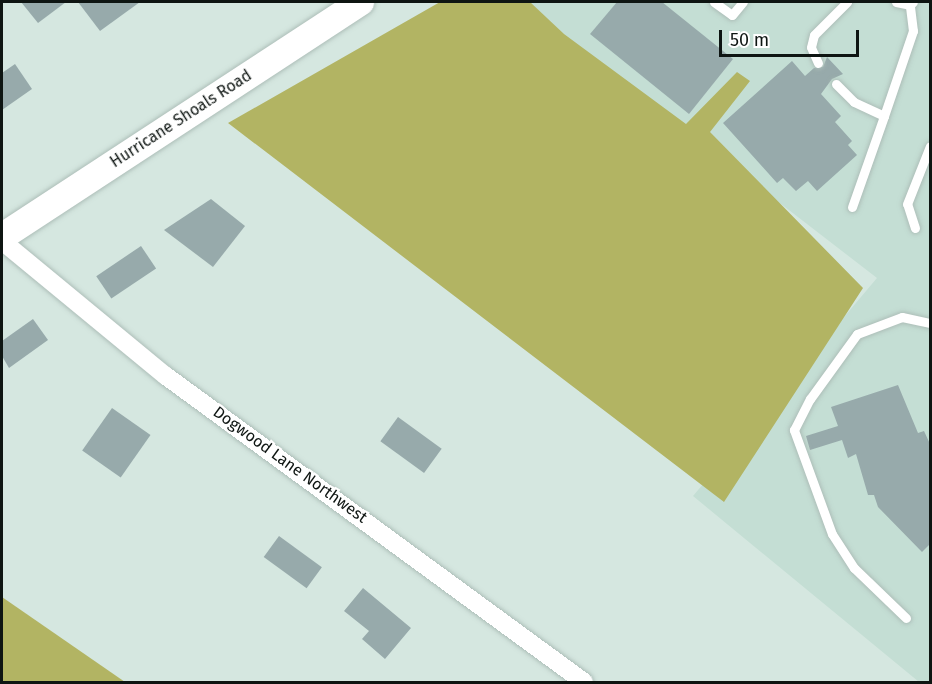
<!DOCTYPE html>
<html>
<head>
<meta charset="utf-8">
<style>
  body { margin:0 }
  #map { position:relative; width:932px; height:684px; overflow:hidden; background:#d5e7e0; font-family:"Fira Sans",sans-serif }
  div>[style] { position:absolute }
  [style*='--x'] { left:calc(var(--x)*1px); top:calc(var(--y)*1px); width:calc(var(--w)*1px); rotate:calc(var(--a)*1deg) }
  .built>* { inset:0; background:#c4ded4 }
  .forest>* { inset:0; background:#b2b463 }
  .building>* { inset:0; background:#97aaab; transform-origin:0 0 }
  .roads { filter:drop-shadow(0 0 2px #adbeb8) drop-shadow(0 0 2px #adbeb8) }
  .lane>* { height:9px; margin:-4.5px; padding:0 4.5px; transform-origin:4.5px; border-radius:4.5px; background:#fff }
  .street>* { height:18px; margin:-9px; padding:0 9px; transform-origin:9px; border-radius:9px; background:#fff }
  .secondary>* { height:27px; margin:-13.5px; padding:0 13.5px; transform-origin:13.5px; border-radius:13.5px; background:#fff }
  span { translate:-50% -50%; white-space:nowrap; text-align:center; line-height:1.15; -webkit-text-stroke:4.5px #fff; paint-order:stroke }
  .street-label { font-size:16px; color:#0e1512 }
  .frame { position:absolute; inset:0; border:3px solid #0e1512; pointer-events:none }
  .scale { position:absolute; left:719px; top:30px; width:140px; height:27px; box-sizing:border-box; border:3px solid #0e1512; border-top:0; padding-left:8px; font-size:18px; line-height:21px; white-space:nowrap; color:#0e1512; -webkit-text-stroke:4px #fff; paint-order:stroke }
</style>
</head>
<body>
<div id="map">
  <div class="built">
    <div style="clip-path:polygon(519px 2px,930px 2px,930px 682px,919px 682px,913px 677px,693px 496px,877px 278px)"></div>
  </div>
  <div class="forest">
    <div style="clip-path:polygon(440px 2px,530px 2px,564px 34px,686px 124px,737px 72px,750px 81px,710px 132px,863px 288px,724px 502px,228px 123px)"></div>
    <div style="clip-path:polygon(2px 597px,125px 682px,2px 682px)"></div>
  </div>
  <div class="building">
    <div style="clip-path:polygon(21px 2px,66px 2px,38px 23px)"></div>
    <div style="clip-path:polygon(78px 2px,140px 2px,100px 31px)"></div>
    <div style="clip-path:polygon(617px 2px,662px 2px,733px 59px,689px 114px,590px 34px)"></div>
    <div style="clip-path:polygon(827px 57px,843px 74px,832px 79px,821px 94px,841px 116px,835px 122px,852px 141px,848px 145px,857px 155px,817px 191px,808px 181px,796px 191px,783px 178px,777px 183px,723px 123px,792px 61px,805px 76px,814px 68px,823px 67px)"></div>
    <div style="clip-path:polygon(15px 64px,32px 89px,2px 110px,2px 73px)"></div>
    <div style="clip-path:polygon(211px 199px,245px 226px,213px 267px,164px 230px)"></div>
    <div style="left:141px;top:246px;width:27px;height:54px;rotate:56deg"></div>
    <div style="clip-path:polygon(33px 319px,48px 340px,9px 368px,2px 356px,2px 341px)"></div>
    <div style="clip-path:polygon(898px 385px,918px 433px,924px 431px,930px 444px,930px 544px,922px 552px,878px 507px,874px 495px,868px 495px,856px 454px,848px 458px,842px 440px,810px 450px,806px 436px,838px 426px,831px 407px)"></div>
    <div style="left:112px;top:408px;width:47px;height:52px;rotate:35deg"></div>
    <div style="left:398px;top:417px;width:54px;height:30px;rotate:36deg"></div>
    <div style="left:279px;top:536px;width:53px;height:26px;rotate:36deg"></div>
    <div style="clip-path:polygon(363px 588px,411px 628px,385px 659px,362px 639px,369px 631px,344px 611px)"></div>
  </div>
  <div class="roads">
    <div class="lane">
      <div style="--x:714;--y:2;--w:22;--a:36"></div>
      <div style="--x:732;--y:15;--w:17;--a:-50"></div>
      <div style="--x:896;--y:2;--w:14;--a:12"></div>
      <div style="--x:910;--y:5;--w:4;--a:-45"></div>
      <div style="--x:818;--y:63;--w:17;--a:-114"></div>
      <div style="--x:811;--y:47;--w:12;--a:-76"></div>
      <div style="--x:814;--y:35;--w:47;--a:-45"></div>
      <div style="--x:836;--y:84;--w:25;--a:45"></div>
      <div style="--x:854;--y:102;--w:33;--a:25"></div>
      <div style="--x:884;--y:116;--w:90;--a:-71.2"></div>
      <div style="--x:913;--y:31;--w:26;--a:-97"></div>
      <div style="--x:852;--y:207;--w:96;--a:-70.6"></div>
      <div style="--x:915;--y:228;--w:25;--a:-108"></div>
      <div style="--x:907;--y:204;--w:62;--a:-68.4"></div>
      <div style="--x:906;--y:618;--w:72;--a:-136.1"></div>
      <div style="--x:854;--y:568;--w:40;--a:-122.9"></div>
      <div style="--x:832;--y:534;--w:111;--a:-110.1"></div>
      <div style="--x:794;--y:430;--w:35;--a:-63"></div>
      <div style="--x:810;--y:399;--w:80;--a:-54.1"></div>
      <div style="--x:857;--y:334;--w:48;--a:-20.7"></div>
      <div style="--x:902;--y:317;--w:29;--a:12"></div>
    </div>
    <div class="street">
      <div style="--x:2;--y:241;--w:212;--a:39.5"></div>
      <div style="--x:166;--y:376;--w:518;--a:36.21"></div>
    </div>
    <div class="secondary">
      <div style="--x:2;--y:236;--w:428;--a:-33.2"></div>
    </div>
  </div>
  <div class="street-label">
    <span style="left:181px;top:119px;rotate:-33deg">Hurricane Shoals Road</span>
    <span style="left:290px;top:465px;rotate:36deg">Dogwood Lane Northwest</span>
  </div>
  <div class="frame"></div>
  <div class="scale">50 m</div>
</div>
</body>
</html>
